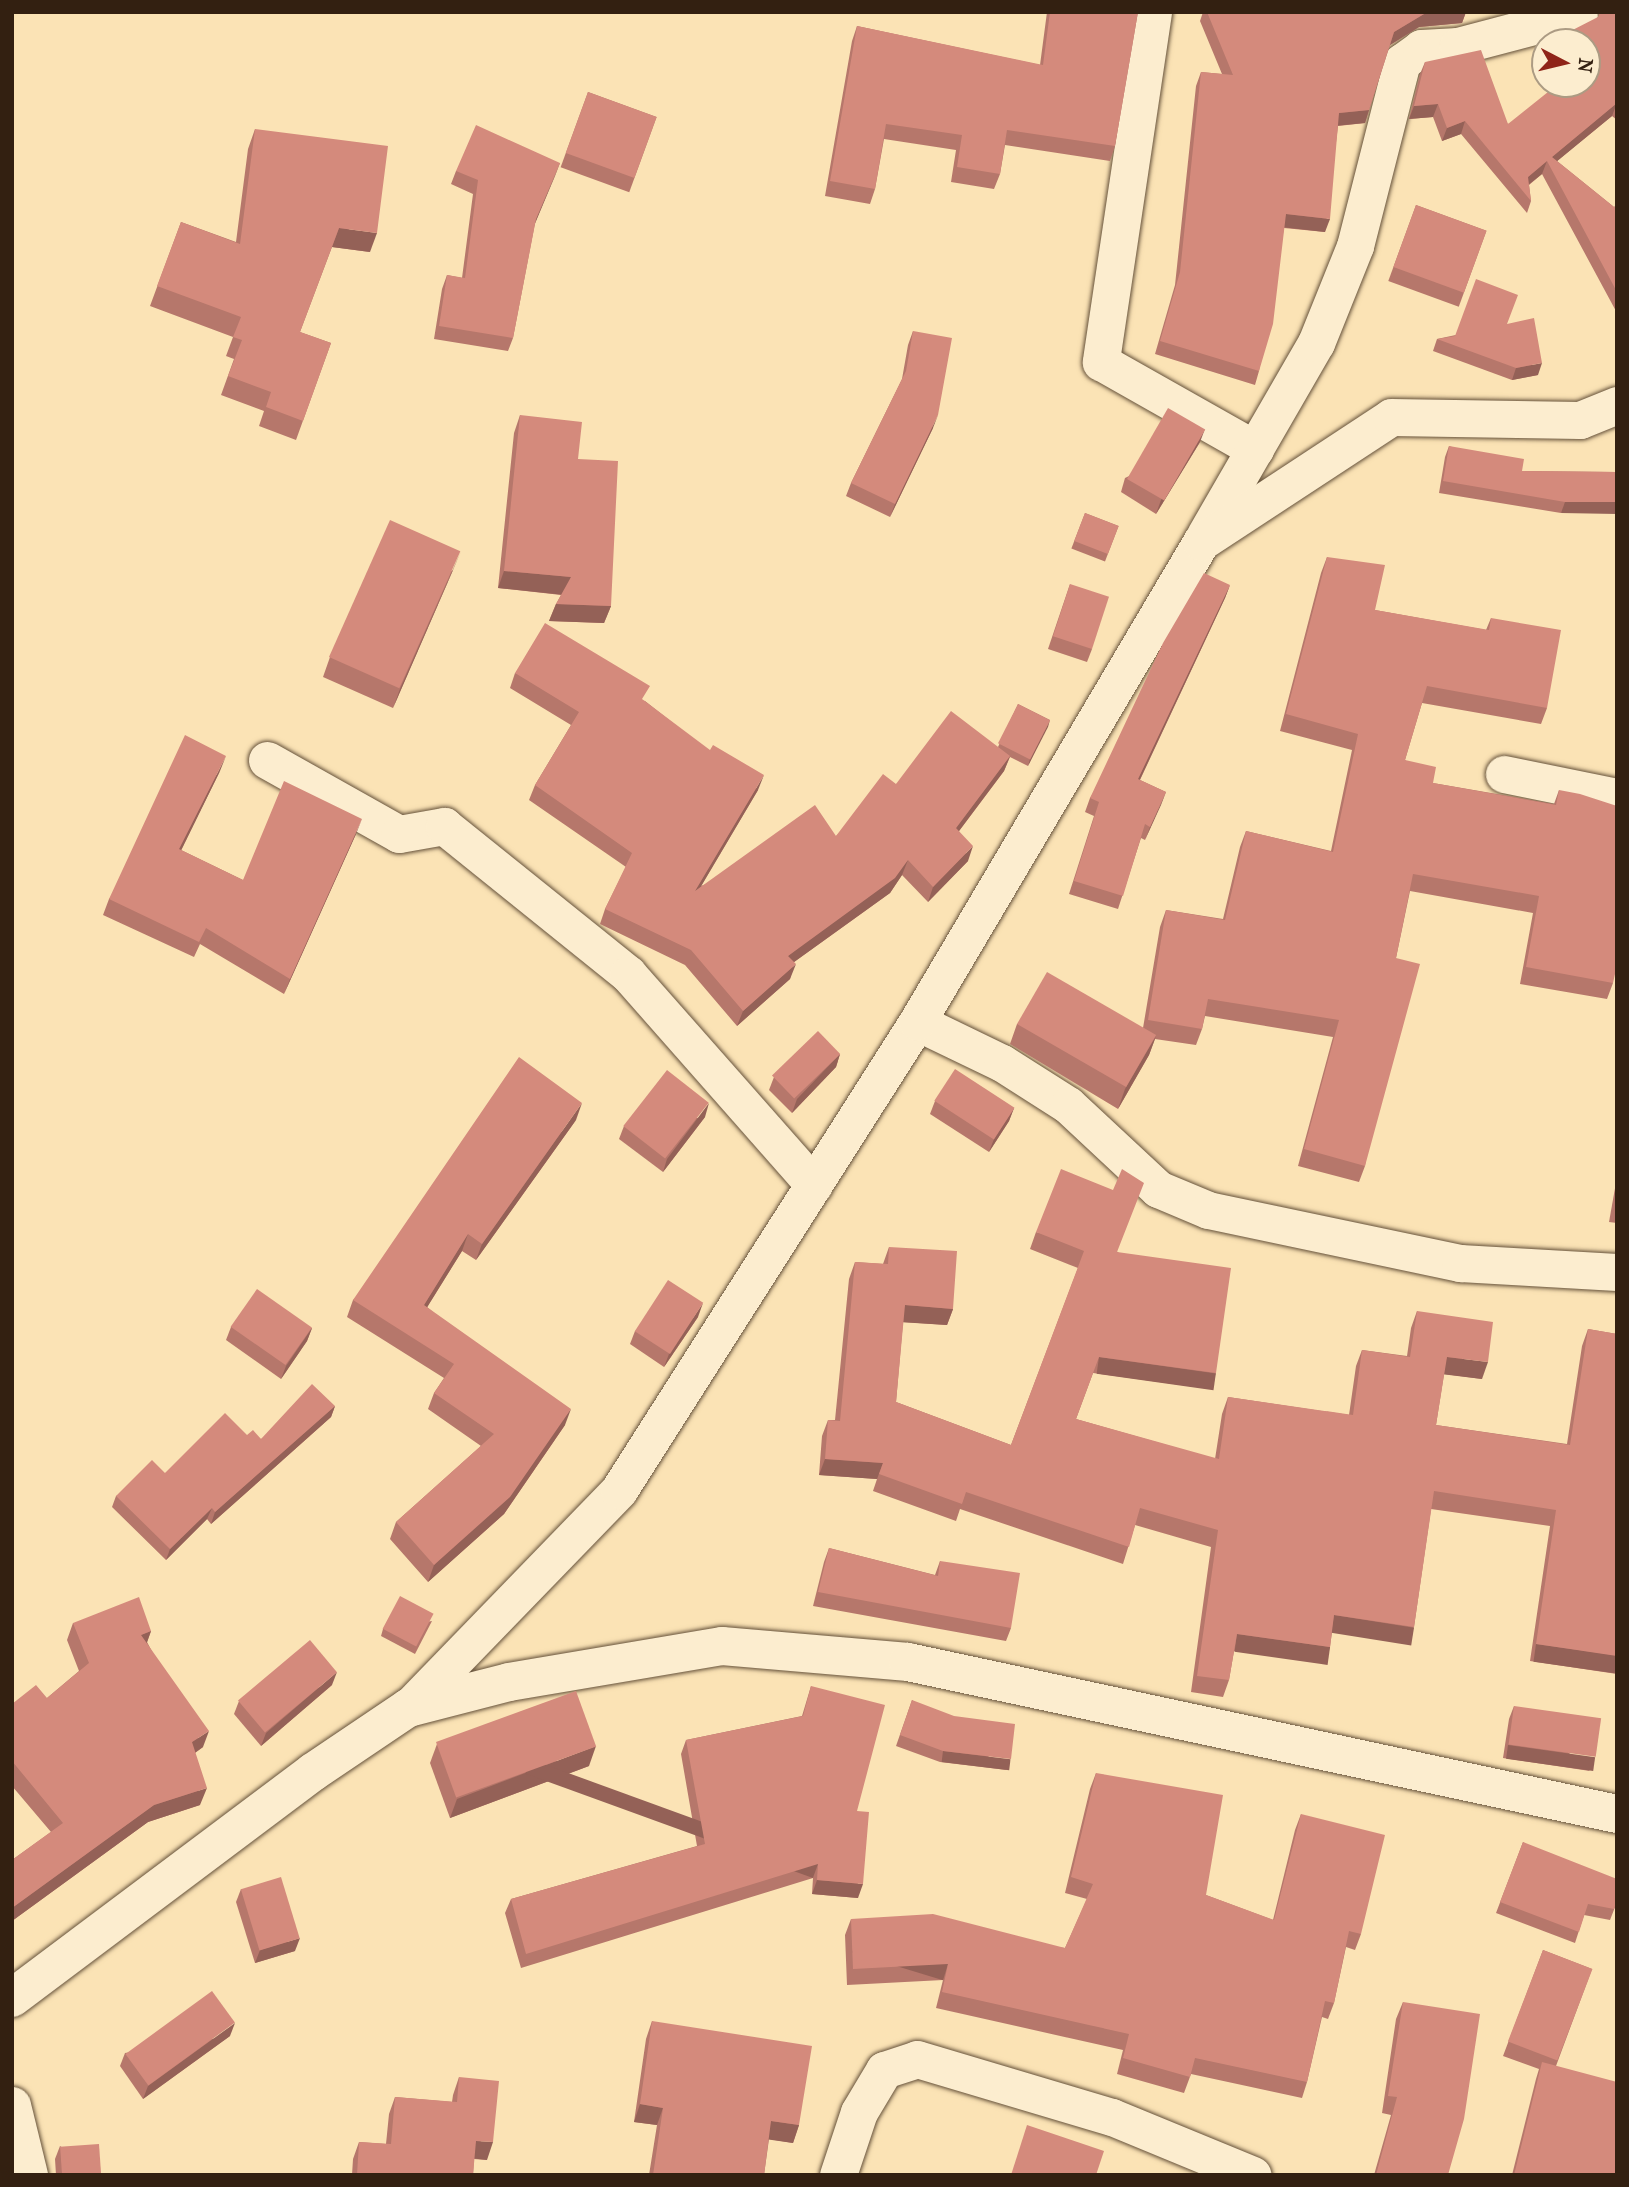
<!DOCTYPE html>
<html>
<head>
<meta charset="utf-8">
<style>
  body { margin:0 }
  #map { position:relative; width:1629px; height:2187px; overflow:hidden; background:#fbe3b5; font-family:"IM FELL French Canon",serif }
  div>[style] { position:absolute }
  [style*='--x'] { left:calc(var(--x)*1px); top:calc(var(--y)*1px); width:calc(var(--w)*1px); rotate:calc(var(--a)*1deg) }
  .roads { filter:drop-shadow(0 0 2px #65513a) drop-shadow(0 0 2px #65513a) }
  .street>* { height:37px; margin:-18.5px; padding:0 18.5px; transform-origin:18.5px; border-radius:18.5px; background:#fcedcf }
  .secondary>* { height:38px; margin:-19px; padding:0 19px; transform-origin:19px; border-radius:19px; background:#fcedcf }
  .wall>* { inset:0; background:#b6776b; transform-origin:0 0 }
  .shaded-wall>* { inset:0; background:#946157; transform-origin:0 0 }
  .building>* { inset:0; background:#d48a7c; transform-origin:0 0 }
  span { translate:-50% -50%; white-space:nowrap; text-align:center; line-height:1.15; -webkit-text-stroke:7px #fcedcf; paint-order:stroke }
  .frame { position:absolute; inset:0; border:14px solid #332011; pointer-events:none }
  .north { position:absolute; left:1531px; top:28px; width:70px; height:70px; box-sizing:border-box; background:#fcedcf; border:2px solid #ac9b83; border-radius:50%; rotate:97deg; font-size:19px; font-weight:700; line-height:28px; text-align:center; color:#332011 }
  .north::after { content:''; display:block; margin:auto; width:24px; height:32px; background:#8f2418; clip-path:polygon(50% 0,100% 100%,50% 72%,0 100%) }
</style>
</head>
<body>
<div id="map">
  <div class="roads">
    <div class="street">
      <div style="--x:1153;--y:12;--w:354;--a:98.5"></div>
      <div style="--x:1101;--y:362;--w:177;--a:29.5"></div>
      <div style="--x:1205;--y:535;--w:222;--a:-60"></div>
      <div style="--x:1316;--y:343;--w:105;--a:-68.1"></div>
      <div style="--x:1355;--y:246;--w:190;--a:-75.7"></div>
      <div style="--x:1402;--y:62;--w:24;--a:-36"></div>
      <div style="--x:1421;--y:48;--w:37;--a:-3"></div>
      <div style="--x:1458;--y:46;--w:125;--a:-14.8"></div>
      <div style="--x:267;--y:760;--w:151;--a:29.3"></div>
      <div style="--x:399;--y:834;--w:46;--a:-10.1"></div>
      <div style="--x:444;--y:826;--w:236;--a:38.8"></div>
      <div style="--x:628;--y:974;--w:281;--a:48.6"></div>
      <div style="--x:1504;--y:774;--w:115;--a:11.5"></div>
      <div style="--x:917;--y:1022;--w:94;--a:25.8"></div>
      <div style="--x:1002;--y:1063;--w:78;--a:32.5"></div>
      <div style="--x:1068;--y:1105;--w:123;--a:43"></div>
      <div style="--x:1158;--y:1189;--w:54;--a:22.8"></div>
      <div style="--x:1208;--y:1210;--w:258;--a:11.9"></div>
      <div style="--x:1460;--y:1263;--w:157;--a:3.3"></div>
      <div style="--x:408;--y:1708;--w:303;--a:-45.9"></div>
      <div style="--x:619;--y:1490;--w:555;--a:-57.51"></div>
      <div style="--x:917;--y:1022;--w:558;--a:-59.39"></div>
      <div style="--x:1201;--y:542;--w:227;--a:-33.3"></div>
      <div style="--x:1391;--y:417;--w:189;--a:0.9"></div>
      <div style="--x:1580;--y:420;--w:40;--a:-22"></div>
      <div style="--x:12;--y:2105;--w:72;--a:76.3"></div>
      <div style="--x:838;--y:2175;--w:66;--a:-71.6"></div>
      <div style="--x:859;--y:2112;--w:49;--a:-59.2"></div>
      <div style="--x:884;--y:2070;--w:35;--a:-18"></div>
      <div style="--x:917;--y:2059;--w:203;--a:16.6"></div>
      <div style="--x:1112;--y:2117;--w:152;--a:22.4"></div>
    </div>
    <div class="secondary">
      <div style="--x:12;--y:1998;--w:376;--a:-36.9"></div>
      <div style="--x:313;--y:1772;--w:115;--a:-34"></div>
      <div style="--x:408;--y:1708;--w:104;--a:-14.4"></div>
      <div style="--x:509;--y:1682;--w:216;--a:-9.6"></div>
      <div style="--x:722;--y:1646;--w:187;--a:4.9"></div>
      <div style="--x:908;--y:1662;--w:725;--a:12.1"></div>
    </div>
  </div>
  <div class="wall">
    <div style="clip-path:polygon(1047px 12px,1138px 12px,1115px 146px,1110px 161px,1005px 145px,1000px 174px,994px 189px,951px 182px,956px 150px,884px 139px,875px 189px,870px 204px,825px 196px,852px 41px,857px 26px,1040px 65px)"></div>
    <div style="clip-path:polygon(1203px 12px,1466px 12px,1462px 23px,1419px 27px,1390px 45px,1365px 123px,1338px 126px,1325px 232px,1284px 228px,1259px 371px,1255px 385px,1155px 354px,1175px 285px,1196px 86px,1201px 72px,1222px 74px,1200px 21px)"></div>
    <div style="clip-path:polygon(1617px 16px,1617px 120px,1612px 116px,1557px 161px,1614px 207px,1617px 205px,1617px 313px,1542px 174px,1529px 185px,1531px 201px,1527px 213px,1461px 134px,1442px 141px,1433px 117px,1409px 119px,1420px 74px,1425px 62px,1508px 124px,1587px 84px,1587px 42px,1554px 42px,1555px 39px)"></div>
    <div style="left:588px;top:92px;width:73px;height:80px;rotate:20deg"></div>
    <div style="clip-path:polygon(255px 129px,370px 252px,332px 247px,300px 332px,331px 343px,296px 440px,259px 426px,264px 411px,221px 395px,234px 359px,226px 356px,233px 337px,150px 306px,181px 222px,236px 242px,248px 149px)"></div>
    <div style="clip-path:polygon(560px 163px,535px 223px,513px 338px,508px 351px,434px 339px,442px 289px,447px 275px,462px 278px,473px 194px,451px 184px,456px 171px)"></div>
    <div style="left:1416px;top:205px;width:75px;height:81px;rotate:20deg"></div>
    <div style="clip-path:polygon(1507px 324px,1538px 375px,1512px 380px,1433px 351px,1437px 339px)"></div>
    <div style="clip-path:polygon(913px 331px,933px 428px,890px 517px,846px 496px,851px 483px,902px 379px,908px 345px)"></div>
    <div style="clip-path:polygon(520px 415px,578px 459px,611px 606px,604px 623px,549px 621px,556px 604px,561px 595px,498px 588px,514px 433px)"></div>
    <div style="clip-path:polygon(1200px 442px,1156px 514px,1121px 492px,1125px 478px)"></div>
    <div style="clip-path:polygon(1449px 446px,1522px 471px,1617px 472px,1561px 513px,1439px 493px,1445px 457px)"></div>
    <div style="left:1085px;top:513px;width:36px;height:38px;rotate:21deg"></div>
    <div style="clip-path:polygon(1327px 557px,1375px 610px,1486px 630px,1491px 618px,1547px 708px,1541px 724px,1422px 703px,1405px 760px,1433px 783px,1554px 804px,1559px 790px,1613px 983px,1607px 999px,1520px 984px,1533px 913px,1410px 891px,1396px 958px,1365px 1166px,1359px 1182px,1298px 1166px,1333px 1037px,1205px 1016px,1202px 1029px,1196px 1045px,1155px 1039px,1149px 1055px,1118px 1109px,1010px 1044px,1017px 1024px,1143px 1028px,1160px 927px,1166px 910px,1223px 919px,1240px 847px,1246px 831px,1331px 851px,1352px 750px,1280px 731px,1321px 573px)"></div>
    <div style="clip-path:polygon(453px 570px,393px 708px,323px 677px,330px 657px)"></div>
    <div style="clip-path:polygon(1070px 584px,1092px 649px,1087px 662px,1048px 649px)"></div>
    <div style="clip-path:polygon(1230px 585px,1225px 598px,1140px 780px,1166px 792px,1145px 840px,1141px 838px,1118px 909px,1069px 894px,1094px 816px,1085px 812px,1090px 798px)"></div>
    <div style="clip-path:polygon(515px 673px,645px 701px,758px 790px,701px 886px,836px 836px,896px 784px,998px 747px,1018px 704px,1050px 720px,1028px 766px,1010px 757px,1004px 771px,959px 831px,968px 861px,928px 902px,902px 875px,890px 893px,794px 962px,790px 979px,737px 1026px,685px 965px,600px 924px,605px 909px,626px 867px,529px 800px,535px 785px,571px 725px,510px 688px)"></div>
    <div style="clip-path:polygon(220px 771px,181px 850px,243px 880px,356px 834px,284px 994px,200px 944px,194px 957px,103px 915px,109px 899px)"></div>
    <div style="clip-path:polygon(840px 1054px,836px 1067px,792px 1113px,769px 1090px,774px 1077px)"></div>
    <div style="clip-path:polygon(935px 1101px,1014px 1108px,1009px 1121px,989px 1152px,930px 1114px)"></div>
    <div style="clip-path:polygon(705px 1117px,663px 1172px,619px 1139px,624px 1126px)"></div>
    <div style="clip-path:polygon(576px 1120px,476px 1260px,462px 1251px,427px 1307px,565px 1425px,504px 1514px,428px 1582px,390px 1539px,396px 1522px,481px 1446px,428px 1409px,434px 1393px,444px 1378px,347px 1317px,353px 1300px)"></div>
    <div style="clip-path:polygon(1617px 1177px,1617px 1223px,1609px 1222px)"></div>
    <div style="clip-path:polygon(1036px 1232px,1118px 1252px,1216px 1373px,1210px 1389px,1093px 1373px,1076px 1419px,1215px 1459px,1222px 1414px,1228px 1397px,1349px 1415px,1356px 1366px,1362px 1350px,1407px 1356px,1411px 1328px,1417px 1311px,1482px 1379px,1444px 1374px,1436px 1425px,1567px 1444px,1582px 1346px,1588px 1329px,1617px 1334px,1617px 1674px,1530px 1661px,1550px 1526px,1431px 1509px,1414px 1627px,1408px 1643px,1332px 1632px,1330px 1647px,1324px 1663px,1234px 1651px,1229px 1680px,1223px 1697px,1191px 1692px,1211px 1547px,1135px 1525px,1123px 1564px,960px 1509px,956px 1521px,873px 1491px,877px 1479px,819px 1475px,822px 1436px,828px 1420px,835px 1420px,849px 1279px,855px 1262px,883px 1264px,889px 1247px,953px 1309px,947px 1325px,903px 1322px,896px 1402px,1011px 1445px,1078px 1268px,1030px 1249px)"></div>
    <div style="clip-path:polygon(698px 1317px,664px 1367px,630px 1344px,635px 1331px)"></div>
    <div style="clip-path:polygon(231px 1327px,312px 1328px,307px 1341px,281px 1379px,226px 1340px)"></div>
    <div style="clip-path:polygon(335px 1406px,331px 1417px,211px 1524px,207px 1519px,166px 1560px,112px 1507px,116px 1496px,247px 1435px,261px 1439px)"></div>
    <div style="clip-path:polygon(829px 1548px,935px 1575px,940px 1561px,1011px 1628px,1006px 1641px,813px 1606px,824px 1562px)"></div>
    <div style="clip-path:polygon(432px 1621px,415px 1654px,381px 1636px,383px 1629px)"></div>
    <div style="clip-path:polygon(73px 1623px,151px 1631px,147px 1642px,203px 1747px,195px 1753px,200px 1805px,148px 1822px,12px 1921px,12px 1860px,51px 1832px,12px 1786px,12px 1704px,47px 1698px,79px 1671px,67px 1640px)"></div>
    <div style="clip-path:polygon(332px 1685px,261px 1746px,234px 1714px,239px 1701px)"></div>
    <div style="clip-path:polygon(811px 1686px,857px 1811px,858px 1898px,812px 1894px,813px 1878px,521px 1968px,505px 1913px,511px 1899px,697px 1846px,681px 1754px,686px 1740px,802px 1716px)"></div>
    <div style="clip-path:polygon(912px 1700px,1007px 1770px,940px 1762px,896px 1746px)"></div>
    <div style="clip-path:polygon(1514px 1706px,1590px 1771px,1503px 1758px,1509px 1719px)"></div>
    <div style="clip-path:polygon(437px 1744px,589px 1766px,450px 1818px,430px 1763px)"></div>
    <div style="clip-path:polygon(1096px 1773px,1206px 1895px,1273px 1920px,1295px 1830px,1301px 1814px,1361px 1934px,1355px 1950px,1346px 1947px,1334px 2003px,1328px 2019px,1322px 2017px,1307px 2082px,1302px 2098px,1191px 2074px,1184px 2093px,1117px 2074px,1123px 2050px,936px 2008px,943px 1980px,847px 1985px,845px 1935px,851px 1919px,1065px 1948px,1087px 1899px,1065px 1893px,1090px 1789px)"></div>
    <div style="clip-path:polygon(1523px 1842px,1617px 1902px,1610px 1920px,1584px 1915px,1575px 1943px,1496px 1913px)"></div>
    <div style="clip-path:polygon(241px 1889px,295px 1951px,255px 1963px,236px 1902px)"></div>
    <div style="clip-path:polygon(1543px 1950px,1592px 1969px,1556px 2066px,1617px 2175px,1512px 2175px,1536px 2079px,1539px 2069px,1503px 2056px)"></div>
    <div style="clip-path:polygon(1403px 2002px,1448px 2175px,1374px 2175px,1391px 2115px,1382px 2113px,1396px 2019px)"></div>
    <div style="clip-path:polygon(652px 2021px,799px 2125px,793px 2143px,769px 2139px,764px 2175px,649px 2175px,657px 2125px,634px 2122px,646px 2039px)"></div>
    <div style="clip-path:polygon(230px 2036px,143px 2099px,120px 2066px,125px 2053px)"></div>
    <div style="clip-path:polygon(459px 2077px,487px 2160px,474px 2159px,473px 2175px,352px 2175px,353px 2159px,359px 2142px,386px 2144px,389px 2114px,395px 2097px,452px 2102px,453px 2095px)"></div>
    <div style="clip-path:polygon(60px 2146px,101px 2175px,56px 2175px,55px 2159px)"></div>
  </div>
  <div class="shaded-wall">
    <div style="clip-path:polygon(1443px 12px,1466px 12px,1462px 23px,1419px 27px,1390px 45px,1394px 32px,1424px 14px)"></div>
    <div style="clip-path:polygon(1617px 103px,1612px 116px,1550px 167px,1552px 157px)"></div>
    <div style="clip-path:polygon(1438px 104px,1433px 117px,1409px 119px,1414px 106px)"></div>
    <div style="clip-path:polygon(1369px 110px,1365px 123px,1334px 126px,1339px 113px)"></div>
    <div style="clip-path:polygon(1465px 121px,1461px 134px,1442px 141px,1447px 128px)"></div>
    <div style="clip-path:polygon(1547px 161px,1542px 174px,1523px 189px,1528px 177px)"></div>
    <div style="clip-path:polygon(560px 163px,555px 176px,531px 233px,536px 219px)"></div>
    <div style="clip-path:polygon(1286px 214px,1330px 219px,1325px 232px,1281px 227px)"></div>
    <div style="clip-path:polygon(339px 228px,377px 233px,370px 252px,332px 247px)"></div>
    <div style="clip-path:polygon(1542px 363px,1538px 375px,1512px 380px,1516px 368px)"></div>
    <div style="clip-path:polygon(938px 415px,933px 428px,890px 517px,895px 504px)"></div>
    <div style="clip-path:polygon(1205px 429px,1200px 442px,1156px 514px,1161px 500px)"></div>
    <div style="clip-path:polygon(1565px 502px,1617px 502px,1617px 514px,1561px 513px)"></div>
    <div style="clip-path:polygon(461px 551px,453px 570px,393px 708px,400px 689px)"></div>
    <div style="clip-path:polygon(504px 571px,571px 577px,565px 595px,498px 588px)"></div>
    <div style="clip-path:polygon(1230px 585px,1225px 598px,1134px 792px,1138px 779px)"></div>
    <div style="clip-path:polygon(556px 604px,611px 606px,604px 623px,549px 621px)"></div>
    <div style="clip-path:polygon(1050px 720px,1048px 727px,1028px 766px,1030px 759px)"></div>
    <div style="clip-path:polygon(226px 756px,220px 771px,174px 865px,179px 849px)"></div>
    <div style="clip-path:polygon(1010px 756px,1004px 771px,950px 843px,956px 828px)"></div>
    <div style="clip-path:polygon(764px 775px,758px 790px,690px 905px,695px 891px)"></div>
    <div style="clip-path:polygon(1166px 792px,1161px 805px,1145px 840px,1150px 827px)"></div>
    <div style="clip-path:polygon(362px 819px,356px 834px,284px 994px,290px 979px)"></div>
    <div style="clip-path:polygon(973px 846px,968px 861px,928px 902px,933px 887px)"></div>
    <div style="clip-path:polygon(908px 860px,902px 875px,890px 893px,783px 970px,788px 956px)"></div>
    <div style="clip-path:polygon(796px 964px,790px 979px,737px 1026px,743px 1011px)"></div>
    <div style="clip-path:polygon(1156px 1036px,1149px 1055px,1118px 1109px,1125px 1089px)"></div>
    <div style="clip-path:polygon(840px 1054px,836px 1067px,792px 1113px,797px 1099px)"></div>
    <div style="clip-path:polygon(582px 1103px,576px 1120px,476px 1260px,482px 1244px)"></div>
    <div style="clip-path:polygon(709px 1103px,705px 1117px,663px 1172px,667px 1159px)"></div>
    <div style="clip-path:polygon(1014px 1108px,1009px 1121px,989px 1152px,994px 1139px)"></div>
    <div style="clip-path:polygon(468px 1234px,462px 1251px,418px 1322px,424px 1305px)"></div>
    <div style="clip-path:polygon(703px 1303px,698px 1317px,664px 1367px,669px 1354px)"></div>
    <div style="clip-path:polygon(905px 1305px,953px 1309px,947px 1325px,899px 1322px)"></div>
    <div style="clip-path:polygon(312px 1328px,307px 1341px,281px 1379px,286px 1366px)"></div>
    <div style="left:1099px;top:1357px;width:118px;height:17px;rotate:8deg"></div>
    <div style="clip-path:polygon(1447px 1357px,1488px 1362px,1482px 1379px,1441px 1374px)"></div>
    <div style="clip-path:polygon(335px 1406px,331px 1417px,211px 1524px,215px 1512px)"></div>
    <div style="clip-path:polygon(571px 1409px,565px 1425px,504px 1514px,428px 1582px,434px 1565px)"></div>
    <div style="clip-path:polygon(825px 1459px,883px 1463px,877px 1479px,819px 1475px)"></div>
    <div style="clip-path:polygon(212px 1508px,207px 1519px,166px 1560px,170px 1549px)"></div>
    <div style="left:1334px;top:1615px;width:81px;height:18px;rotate:9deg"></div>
    <div style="clip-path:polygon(151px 1631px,145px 1648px,141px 1635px)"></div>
    <div style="left:1237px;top:1634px;width:94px;height:18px;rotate:8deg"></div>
    <div style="left:1536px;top:1644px;width:82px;height:18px;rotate:8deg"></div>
    <div style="clip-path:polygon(337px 1672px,332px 1685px,261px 1746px,266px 1733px)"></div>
    <div style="clip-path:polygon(209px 1731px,203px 1747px,186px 1759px,192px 1742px)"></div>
    <div style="left:1508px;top:1745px;width:88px;height:14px;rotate:8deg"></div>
    <div style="clip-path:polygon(596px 1746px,589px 1766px,450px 1818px,457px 1799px)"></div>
    <div style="left:943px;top:1751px;width:68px;height:11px;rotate:7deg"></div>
    <div style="clip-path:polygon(207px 1788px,200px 1805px,148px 1822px,12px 1921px,12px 1908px,154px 1805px)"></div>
    <div style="left:818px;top:1864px;width:15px;height:306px;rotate:110deg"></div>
    <div style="clip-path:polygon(817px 1880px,863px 1884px,858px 1898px,812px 1894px)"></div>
    <div style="clip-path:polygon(300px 1938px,295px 1951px,255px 1963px,260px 1950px)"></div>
    <div style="left:948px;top:1964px;width:17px;height:95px;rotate:107deg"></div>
    <div style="clip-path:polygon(235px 2023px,230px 2036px,143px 2099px,148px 2086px)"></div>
    <div style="clip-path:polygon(640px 2104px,663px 2108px,657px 2125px,634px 2122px)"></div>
    <div style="clip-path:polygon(771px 2121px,799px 2125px,793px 2143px,765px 2139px)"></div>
    <div style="clip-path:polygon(476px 2141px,493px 2142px,487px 2160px,470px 2158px)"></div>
  </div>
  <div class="building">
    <div style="clip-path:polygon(1050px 12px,1138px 12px,1115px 146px,1007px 130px,1000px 174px,957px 167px,962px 135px,886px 124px,875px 189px,830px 181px,857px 26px,1043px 65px)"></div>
    <div style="clip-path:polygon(1207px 12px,1443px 12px,1424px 14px,1394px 32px,1369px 110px,1339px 113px,1330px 219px,1286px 214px,1273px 324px,1259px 371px,1160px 341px,1180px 272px,1201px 72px,1233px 75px)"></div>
    <div style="clip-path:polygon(1600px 12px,1614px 12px,1617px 16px,1617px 103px,1552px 157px,1614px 207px,1617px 205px,1617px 292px,1547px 161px,1528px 177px,1531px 201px,1465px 121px,1447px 128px,1438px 104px,1414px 106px,1425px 62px,1481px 50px,1508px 124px,1558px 84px,1587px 84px,1587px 42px,1558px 42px,1555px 39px,1598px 17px)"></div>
    <div style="left:588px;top:92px;width:73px;height:65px;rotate:20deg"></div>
    <div style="clip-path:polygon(476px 125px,560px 163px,536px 219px,513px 338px,439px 326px,447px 275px,465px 278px,478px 180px,456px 171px)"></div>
    <div style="clip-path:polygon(255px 129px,388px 146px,377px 233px,339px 228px,300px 332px,331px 343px,303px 421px,266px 407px,271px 392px,228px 376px,242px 340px,233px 337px,241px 317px,157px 286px,181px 222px,240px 244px)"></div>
    <div style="left:1416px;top:205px;width:75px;height:66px;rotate:20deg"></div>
    <div style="clip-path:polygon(1476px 279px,1518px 295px,1507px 324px,1534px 318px,1542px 363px,1516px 368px,1437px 339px,1455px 336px)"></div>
    <div style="clip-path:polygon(913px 331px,952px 338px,938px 415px,895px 504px,851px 483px,906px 371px)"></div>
    <div style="left:1168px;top:408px;width:43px;height:82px;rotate:30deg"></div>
    <div style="clip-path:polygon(520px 415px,582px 422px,578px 459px,618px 461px,611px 606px,556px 604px,571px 577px,504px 571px)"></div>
    <div style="clip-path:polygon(1449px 446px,1524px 459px,1522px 471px,1617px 472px,1617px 502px,1565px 502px,1443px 481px)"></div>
    <div style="left:1085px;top:513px;width:36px;height:30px;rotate:21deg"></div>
    <div style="left:390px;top:520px;width:77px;height:150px;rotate:24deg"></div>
    <div style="clip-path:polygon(1327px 557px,1385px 565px,1375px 610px,1489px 630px,1491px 618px,1561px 630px,1547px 708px,1427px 686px,1405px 760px,1436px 767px,1433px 783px,1556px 805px,1559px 790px,1580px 794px,1617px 806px,1617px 965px,1613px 983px,1526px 967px,1539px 896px,1413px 874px,1396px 958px,1420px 964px,1365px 1166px,1304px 1149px,1339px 1020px,1208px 999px,1202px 1029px,1148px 1020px,1166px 910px,1225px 920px,1246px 831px,1333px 852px,1358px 734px,1286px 714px)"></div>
    <div style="clip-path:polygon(1204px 573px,1230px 585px,1138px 779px,1166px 792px,1150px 827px,1145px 824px,1123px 896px,1074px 881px,1099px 802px,1090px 798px,1163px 643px)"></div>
    <div style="left:1070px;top:584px;width:41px;height:55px;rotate:18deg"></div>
    <div style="clip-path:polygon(545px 623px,650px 686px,642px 699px,710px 750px,713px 745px,764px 775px,695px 891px,815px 805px,836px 836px,883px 774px,896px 784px,951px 711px,1010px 756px,956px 828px,973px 846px,933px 887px,908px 860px,895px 878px,788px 956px,796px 964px,743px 1011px,691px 950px,605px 909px,632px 853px,535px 785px,579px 712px,515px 673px)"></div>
    <div style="left:1018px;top:704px;width:36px;height:44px;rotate:27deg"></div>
    <div style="clip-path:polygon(185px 735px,226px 756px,179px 849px,243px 880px,284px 781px,362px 819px,290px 979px,206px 928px,199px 942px,109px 899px)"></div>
    <div style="left:1047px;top:972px;width:126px;height:60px;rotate:30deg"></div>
    <div style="left:818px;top:1031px;width:32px;height:64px;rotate:46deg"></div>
    <div style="clip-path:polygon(519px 1057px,582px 1103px,482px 1244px,468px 1234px,424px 1305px,571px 1409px,510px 1497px,434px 1565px,396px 1522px,494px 1434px,434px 1393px,454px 1364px,353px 1300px)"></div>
    <div style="left:955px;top:1069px;width:71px;height:38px;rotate:33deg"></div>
    <div style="left:667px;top:1070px;width:53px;height:71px;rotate:38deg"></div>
    <div style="clip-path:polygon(1061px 1169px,1113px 1190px,1122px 1169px,1144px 1183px,1117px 1252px,1231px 1268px,1216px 1373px,1099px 1357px,1076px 1419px,1219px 1459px,1228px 1397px,1353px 1415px,1362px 1350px,1410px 1357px,1417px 1311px,1493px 1322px,1488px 1362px,1447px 1357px,1436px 1425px,1570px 1445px,1588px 1329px,1617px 1334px,1617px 1656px,1536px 1644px,1556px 1510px,1434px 1491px,1414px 1627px,1334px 1615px,1330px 1647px,1237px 1634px,1229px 1680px,1197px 1676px,1218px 1530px,1140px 1508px,1129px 1547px,966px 1492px,962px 1504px,879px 1474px,883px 1463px,825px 1459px,828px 1420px,840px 1421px,855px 1262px,888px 1264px,889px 1247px,957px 1251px,953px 1309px,905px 1305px,896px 1402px,1011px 1445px,1084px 1251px,1036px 1232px)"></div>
    <div style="left:668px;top:1280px;width:42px;height:61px;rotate:33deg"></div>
    <div style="left:257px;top:1289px;width:67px;height:46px;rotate:35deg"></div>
    <div style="clip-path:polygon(312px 1384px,335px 1406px,215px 1512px,212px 1508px,170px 1549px,116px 1496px,152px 1460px,165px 1473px,225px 1413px,247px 1435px,253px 1430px,261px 1439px)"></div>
    <div style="clip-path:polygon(829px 1548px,938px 1576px,940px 1561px,1020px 1573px,1011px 1628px,818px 1592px)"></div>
    <div style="left:400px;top:1596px;width:38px;height:37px;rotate:28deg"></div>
    <div style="clip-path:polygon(139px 1597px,151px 1631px,141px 1635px,209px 1731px,192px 1742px,207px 1788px,154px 1805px,12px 1908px,12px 1860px,63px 1823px,12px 1761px,12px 1704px,36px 1685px,47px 1698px,89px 1663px,73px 1623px)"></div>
    <div style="left:310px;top:1640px;width:42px;height:94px;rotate:50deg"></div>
    <div style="clip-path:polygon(811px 1686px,885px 1705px,857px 1811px,869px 1812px,863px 1884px,817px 1880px,818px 1864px,526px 1954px,511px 1899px,705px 1844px,686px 1740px,803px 1716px)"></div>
    <div style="left:576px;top:1691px;width:59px;height:149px;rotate:70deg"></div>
    <div style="clip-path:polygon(912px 1700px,954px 1716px,1015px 1724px,1011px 1759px,943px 1751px,900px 1735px)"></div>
    <div style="left:1514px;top:1706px;width:88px;height:39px;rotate:8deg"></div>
    <div style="clip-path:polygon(1096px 1773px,1223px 1795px,1206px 1895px,1274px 1920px,1301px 1814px,1385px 1835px,1361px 1934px,1349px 1931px,1334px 2003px,1325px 2001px,1307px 2082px,1195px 2058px,1190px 2077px,1123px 2058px,1129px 2034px,942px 1992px,948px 1964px,853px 1969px,851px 1919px,933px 1914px,1065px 1948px,1093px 1884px,1071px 1877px)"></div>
    <div style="clip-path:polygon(1523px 1842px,1617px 1879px,1617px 1901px,1614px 1909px,1588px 1904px,1579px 1932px,1500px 1902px)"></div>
    <div style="left:281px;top:1877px;width:64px;height:42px;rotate:73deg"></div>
    <div style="left:1543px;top:1950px;width:53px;height:98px;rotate:21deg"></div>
    <div style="left:212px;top:1991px;width:39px;height:107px;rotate:54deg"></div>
    <div style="clip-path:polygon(1403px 2002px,1480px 2014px,1464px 2119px,1448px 2175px,1376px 2175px,1397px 2097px,1388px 2096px)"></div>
    <div style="clip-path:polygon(652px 2021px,812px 2046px,799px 2125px,771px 2121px,764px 2175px,653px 2175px,663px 2108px,640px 2104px)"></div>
    <div style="clip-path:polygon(1542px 2062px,1617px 2082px,1617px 2175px,1514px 2175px)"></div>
    <div style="clip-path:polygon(459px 2077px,499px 2081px,493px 2142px,476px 2141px,473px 2175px,357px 2175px,359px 2142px,391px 2144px,395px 2097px,457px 2102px)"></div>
    <div style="clip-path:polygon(1027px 2125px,1104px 2151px,1096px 2175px,1011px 2175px)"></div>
    <div style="left:99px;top:2144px;width:31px;height:39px;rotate:86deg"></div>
  </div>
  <div class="frame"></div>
  <div class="north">N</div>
</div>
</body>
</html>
